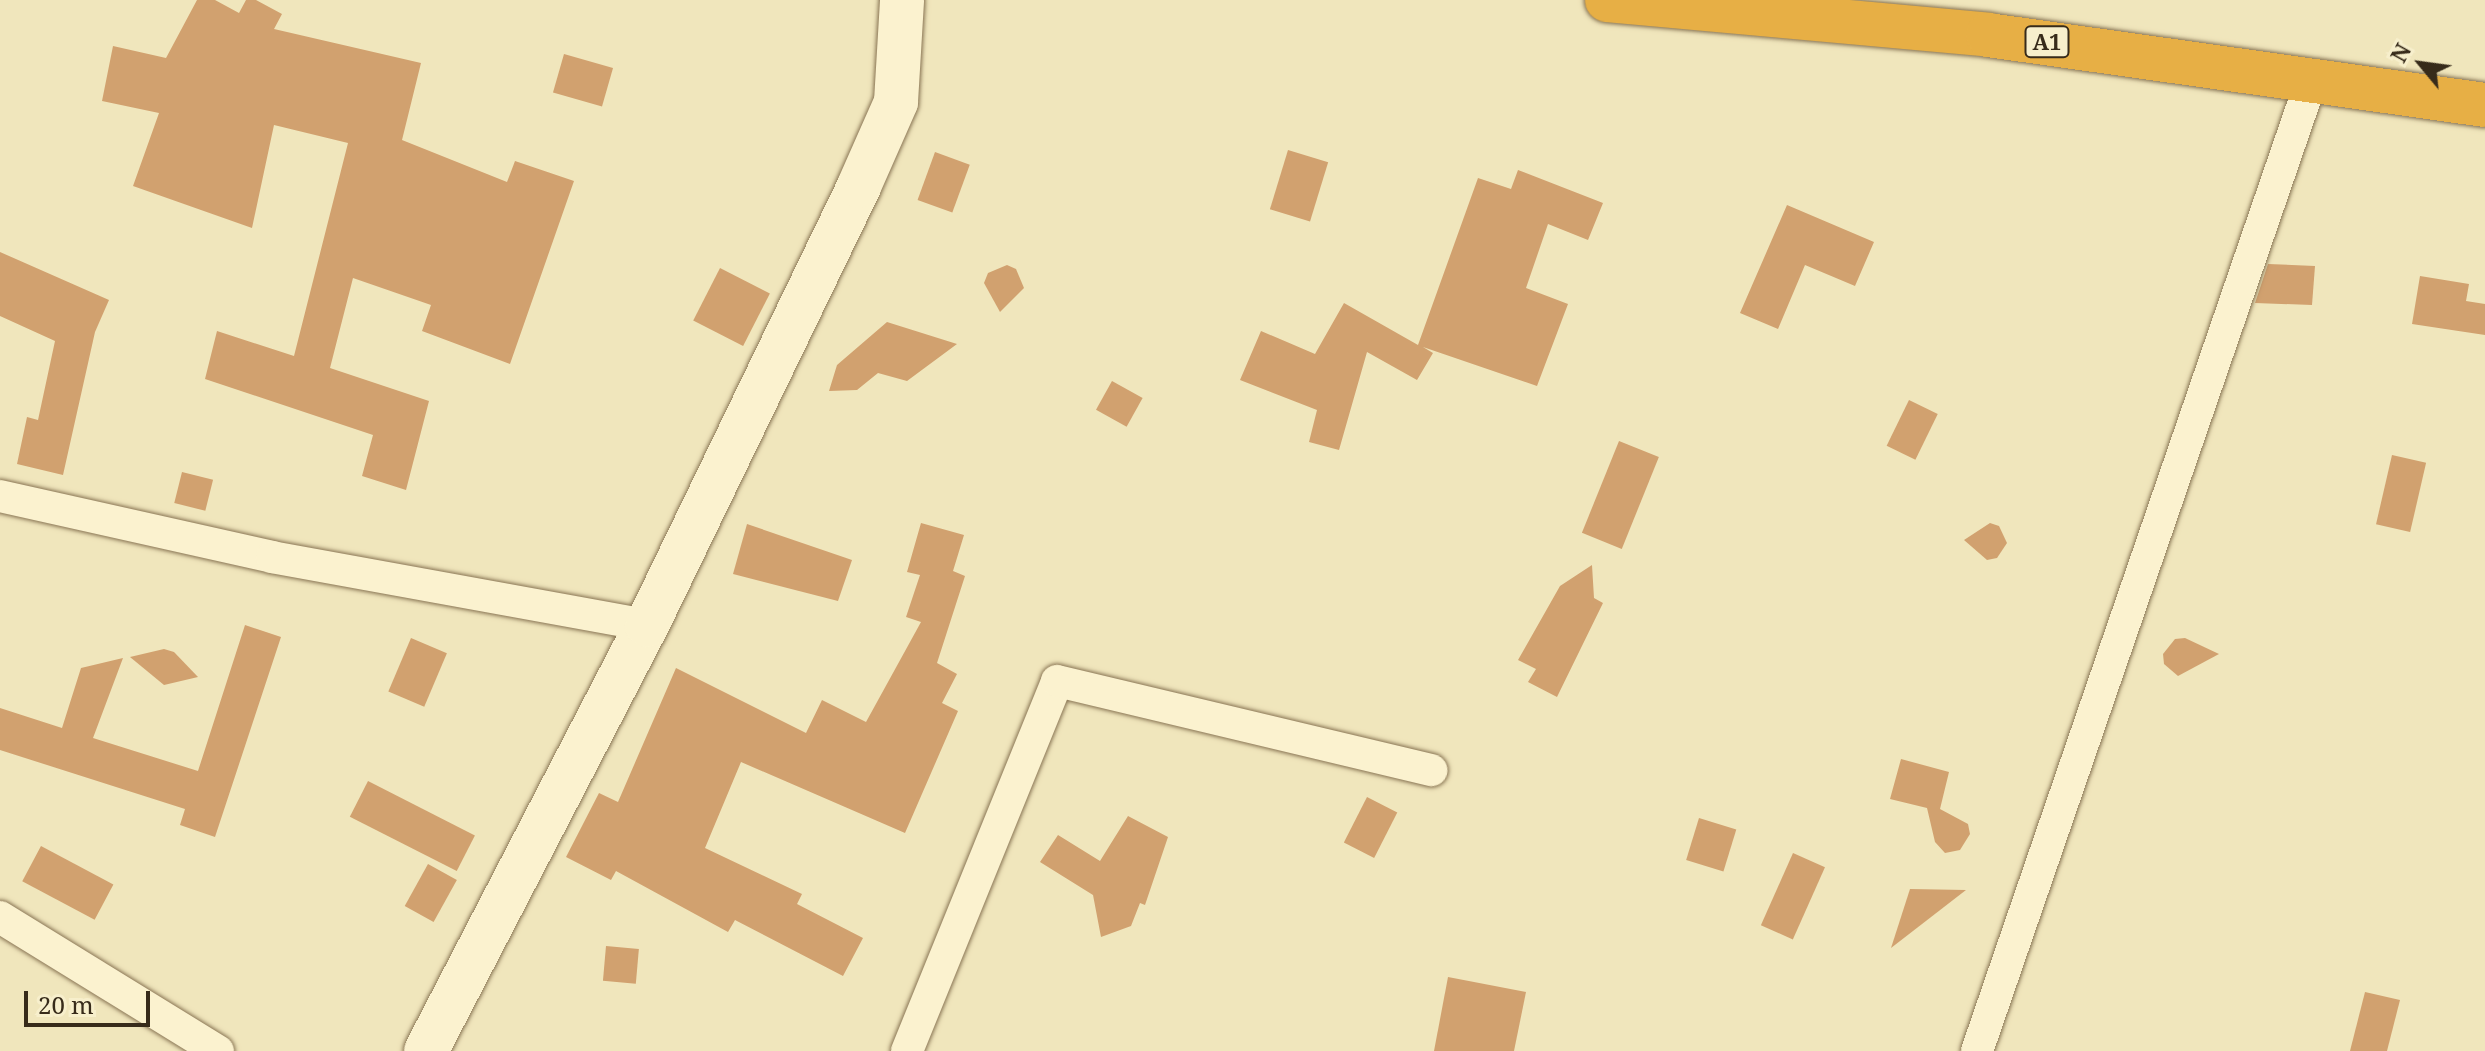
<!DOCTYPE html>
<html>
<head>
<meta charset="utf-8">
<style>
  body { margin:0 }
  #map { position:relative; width:2485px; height:1051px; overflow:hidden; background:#f0e6bc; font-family:"Noto Serif",serif }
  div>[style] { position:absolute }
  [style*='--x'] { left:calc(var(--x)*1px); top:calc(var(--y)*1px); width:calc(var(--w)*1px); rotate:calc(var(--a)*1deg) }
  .building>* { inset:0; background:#d1a16f; transform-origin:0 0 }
  .roads { filter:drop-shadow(0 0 2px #897554) drop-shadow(0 0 2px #897554) }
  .street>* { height:32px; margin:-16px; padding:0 16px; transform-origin:16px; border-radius:16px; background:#fbf2cf }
  .secondary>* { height:44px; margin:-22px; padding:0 22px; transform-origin:22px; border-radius:22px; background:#fbf2cf }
  .highway>* { height:44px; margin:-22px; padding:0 22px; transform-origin:22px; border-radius:22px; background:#e7af45 }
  span { translate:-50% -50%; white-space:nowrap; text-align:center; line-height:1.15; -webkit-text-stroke:6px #f7efcc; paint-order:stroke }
  .shield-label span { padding:2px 6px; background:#f7efcc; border:2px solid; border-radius:6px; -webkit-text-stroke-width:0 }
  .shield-label { font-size:22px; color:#372b1a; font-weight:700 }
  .north { position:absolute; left:2381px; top:24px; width:80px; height:80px; -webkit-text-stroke:6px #f7efcc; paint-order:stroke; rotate:299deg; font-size:22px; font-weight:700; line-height:32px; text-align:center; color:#372b1a }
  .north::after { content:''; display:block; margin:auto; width:28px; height:36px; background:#372b1a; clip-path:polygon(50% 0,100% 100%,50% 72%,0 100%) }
  .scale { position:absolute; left:24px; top:991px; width:126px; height:36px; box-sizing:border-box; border:4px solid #372b1a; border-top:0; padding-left:10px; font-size:24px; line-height:28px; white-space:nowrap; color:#372b1a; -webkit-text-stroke:6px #f7efcc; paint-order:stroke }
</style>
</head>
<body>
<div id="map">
  <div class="building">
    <div style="clip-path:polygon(197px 0,215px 0,239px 13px,246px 0,256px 0,282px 14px,274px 29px,421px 63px,402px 140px,507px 182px,515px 161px,574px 181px,510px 364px,422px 331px,431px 305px,353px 278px,330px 368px,429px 401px,406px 490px,362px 476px,373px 435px,205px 379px,217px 331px,294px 356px,348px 143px,274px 125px,252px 228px,133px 186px,159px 113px,102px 101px,113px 46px,166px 58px)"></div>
    <div style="left:564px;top:54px;width:51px;height:40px;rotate:16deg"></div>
    <div style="left:1288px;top:150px;width:42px;height:62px;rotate:17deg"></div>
    <div style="left:935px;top:152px;width:37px;height:51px;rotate:20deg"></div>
    <div style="clip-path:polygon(1518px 170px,1603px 203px,1588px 240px,1548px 224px,1526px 288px,1568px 304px,1537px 386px,1423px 347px,1433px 353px,1417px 380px,1367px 352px,1339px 450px,1309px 442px,1317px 410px,1240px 380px,1261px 331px,1315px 354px,1344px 303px,1418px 345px,1478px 178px,1511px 189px)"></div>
    <div style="clip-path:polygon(1787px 205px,1874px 242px,1855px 286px,1805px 265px,1778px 329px,1740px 313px)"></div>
    <div style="clip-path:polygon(0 252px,109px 300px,95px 332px,63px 475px,17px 464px,27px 417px,38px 420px,55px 341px,0 316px)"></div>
    <div style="clip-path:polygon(2268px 264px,2315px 266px,2312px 305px,2255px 303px)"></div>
    <div style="clip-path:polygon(1007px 265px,1016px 269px,1024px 288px,1000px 312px,984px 283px,988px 273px)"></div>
    <div style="left:720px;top:268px;width:56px;height:59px;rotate:27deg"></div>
    <div style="clip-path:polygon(2420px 276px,2469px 284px,2466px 301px,2485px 304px,2485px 335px,2412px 324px)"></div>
    <div style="clip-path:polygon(887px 322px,957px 344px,907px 381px,878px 373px,857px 390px,829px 391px,837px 365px)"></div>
    <div style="left:1112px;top:381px;width:35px;height:33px;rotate:29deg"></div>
    <div style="left:1909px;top:400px;width:32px;height:51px;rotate:26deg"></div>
    <div style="left:1619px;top:441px;width:43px;height:99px;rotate:22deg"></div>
    <div style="left:2392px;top:455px;width:35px;height:71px;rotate:13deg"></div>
    <div style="left:182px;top:472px;width:32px;height:32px;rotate:14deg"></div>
    <div style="clip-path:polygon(921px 523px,964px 535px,953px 571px,965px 576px,937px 663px,957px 674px,942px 703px,958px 711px,905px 833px,741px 762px,705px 848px,802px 894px,797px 904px,863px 938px,843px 976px,735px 920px,728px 932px,616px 871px,611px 880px,566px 857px,599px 793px,618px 802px,676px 668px,806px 733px,822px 700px,866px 722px,921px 622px,906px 617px,920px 575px,907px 572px)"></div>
    <div style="clip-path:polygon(1990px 523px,1999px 526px,2007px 543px,1997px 558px,1987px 560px,1964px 540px)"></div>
    <div style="clip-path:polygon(747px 524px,852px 560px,838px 601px,733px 574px)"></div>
    <div style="clip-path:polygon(1592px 565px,1594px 598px,1603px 603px,1557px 697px,1528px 682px,1536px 669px,1518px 660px,1560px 586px)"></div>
    <div style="clip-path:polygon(245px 625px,281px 637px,215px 837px,180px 825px,185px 809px,0 750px,0 708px,62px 728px,81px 668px,123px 658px,93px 738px,198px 771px)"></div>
    <div style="left:411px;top:638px;width:39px;height:58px;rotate:23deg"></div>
    <div style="clip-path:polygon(2185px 638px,2219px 654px,2178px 676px,2164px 664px,2163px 654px,2175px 639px)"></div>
    <div style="clip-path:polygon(164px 649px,174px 652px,198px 677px,164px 685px,130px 657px)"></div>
    <div style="clip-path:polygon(1901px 759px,1949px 772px,1940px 809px,1968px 824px,1970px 834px,1960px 850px,1945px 853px,1935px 842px,1927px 808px,1890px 799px)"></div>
    <div style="left:368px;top:781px;width:120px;height:40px;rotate:27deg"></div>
    <div style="left:1367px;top:797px;width:34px;height:51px;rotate:27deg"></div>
    <div style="clip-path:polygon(1128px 816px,1168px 837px,1145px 905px,1140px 903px,1131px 926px,1101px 937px,1093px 895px,1040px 862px,1058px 835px,1100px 861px)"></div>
    <div style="left:1699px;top:818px;width:39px;height:44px;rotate:17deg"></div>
    <div style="left:41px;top:846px;width:82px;height:40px;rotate:28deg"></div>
    <div style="left:1793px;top:853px;width:35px;height:79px;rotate:24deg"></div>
    <div style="left:428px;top:864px;width:33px;height:48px;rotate:29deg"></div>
    <div style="clip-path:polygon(1910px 889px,1966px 890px,1891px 948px)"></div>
    <div style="left:606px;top:946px;width:33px;height:35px;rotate:5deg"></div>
    <div style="clip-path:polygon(1448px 977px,1526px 992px,1514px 1051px,1434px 1051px)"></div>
    <div style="clip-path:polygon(2365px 992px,2400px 1000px,2387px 1051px,2350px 1051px)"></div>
  </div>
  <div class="roads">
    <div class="street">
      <div style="--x:0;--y:496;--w:279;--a:12.6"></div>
      <div style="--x:272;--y:557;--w:381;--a:10.3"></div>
      <div style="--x:0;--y:917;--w:256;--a:31.6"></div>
      <div style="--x:907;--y:1051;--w:399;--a:-67.9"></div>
      <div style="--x:1057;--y:681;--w:385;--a:13.4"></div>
      <div style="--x:1977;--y:1051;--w:1031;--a:-70.99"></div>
    </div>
    <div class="secondary">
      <div style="--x:426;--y:1051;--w:480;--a:-62.6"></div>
      <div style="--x:647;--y:625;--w:488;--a:-64.2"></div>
      <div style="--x:859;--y:186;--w:92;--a:-66.2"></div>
      <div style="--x:896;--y:102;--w:102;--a:-86.6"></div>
    </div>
    <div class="highway">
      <div style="--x:1607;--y:0;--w:383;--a:5.2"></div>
      <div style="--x:1988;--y:35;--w:502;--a:8.02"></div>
    </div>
  </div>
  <div class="shield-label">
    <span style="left:2047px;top:42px">A1</span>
  </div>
  <div class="north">N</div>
  <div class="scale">20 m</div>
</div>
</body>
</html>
